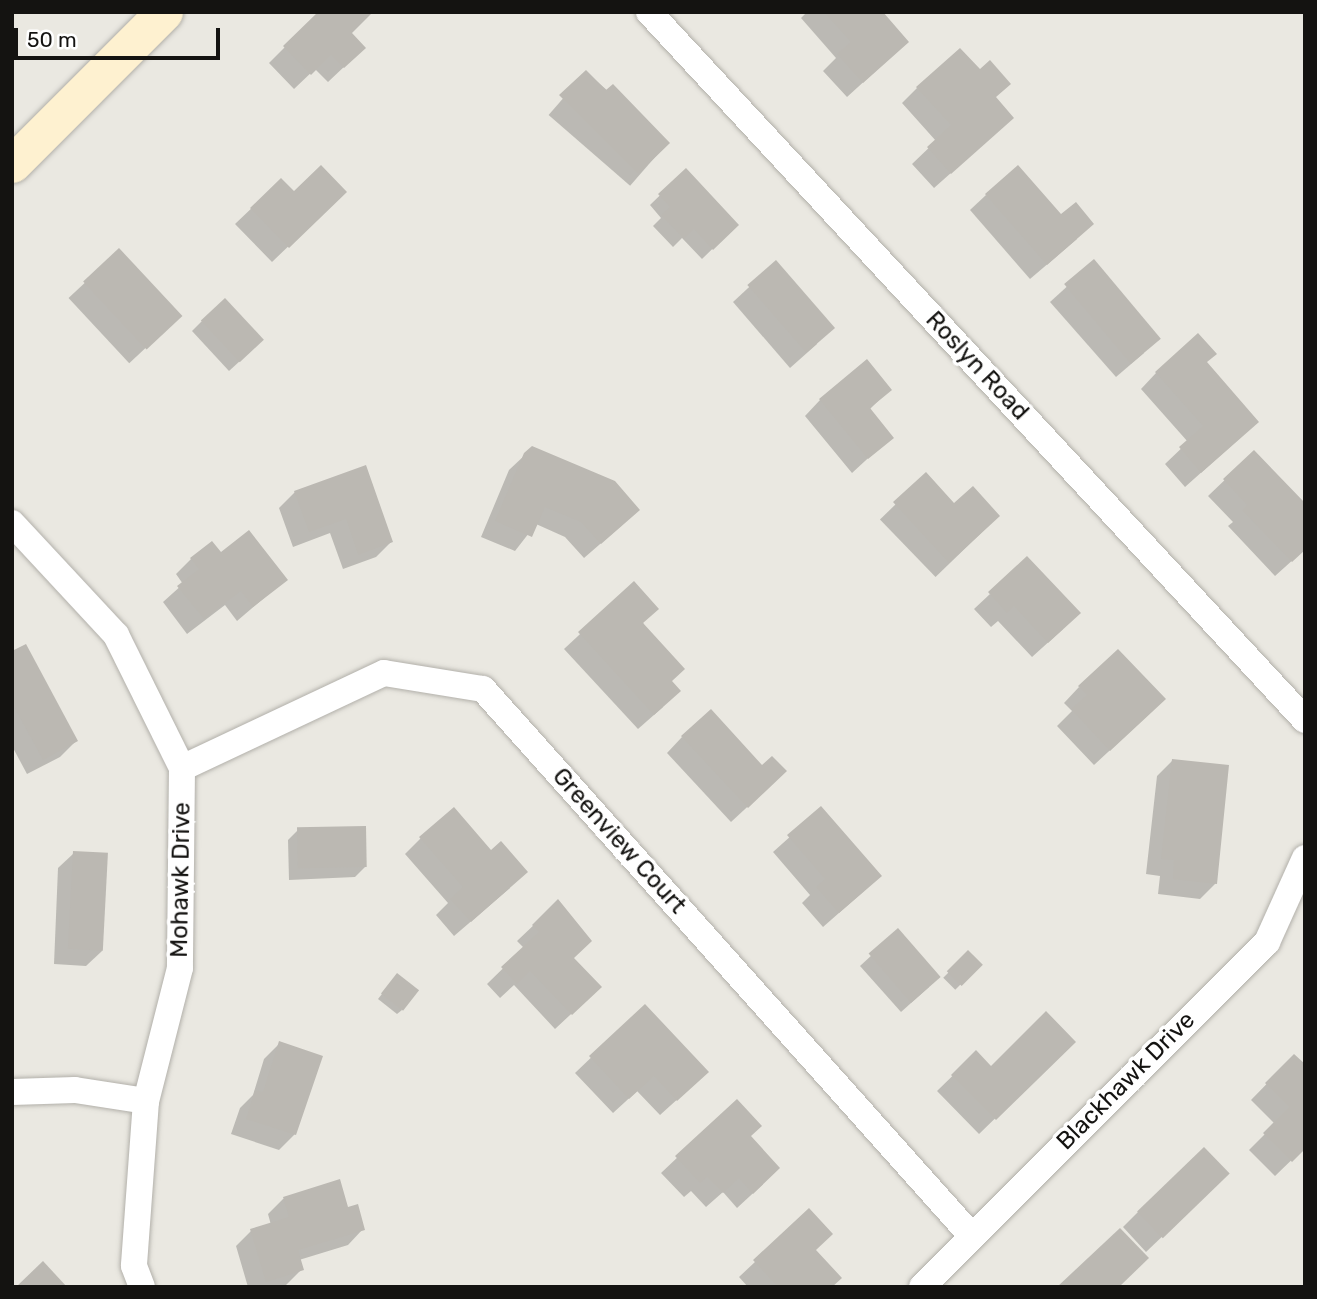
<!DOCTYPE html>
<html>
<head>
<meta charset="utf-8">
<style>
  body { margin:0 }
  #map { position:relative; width:1317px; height:1299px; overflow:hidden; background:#eae8e1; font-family:Rubik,sans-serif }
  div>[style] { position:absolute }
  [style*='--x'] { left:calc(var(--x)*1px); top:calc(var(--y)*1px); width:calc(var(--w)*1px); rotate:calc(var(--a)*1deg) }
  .shadow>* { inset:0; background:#0003; transform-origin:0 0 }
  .building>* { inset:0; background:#bbb8b2; transform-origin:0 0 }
  .roads { filter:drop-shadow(0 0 2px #b2b0aa) drop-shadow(0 0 2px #b2b0aa) }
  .street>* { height:26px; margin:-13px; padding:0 13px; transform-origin:13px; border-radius:13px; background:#fff }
  .secondary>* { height:37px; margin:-18.5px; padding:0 18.5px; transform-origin:18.5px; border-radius:18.5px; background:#fef1d0 }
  span { translate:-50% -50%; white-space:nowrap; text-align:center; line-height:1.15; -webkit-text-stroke:7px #fff; paint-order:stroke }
  .street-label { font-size:24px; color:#141311 }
  .frame { position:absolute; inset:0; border:14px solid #141311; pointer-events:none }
  .scale { position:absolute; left:14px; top:28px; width:206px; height:32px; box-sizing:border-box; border:4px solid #141311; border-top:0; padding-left:9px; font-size:21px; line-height:24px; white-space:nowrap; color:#141311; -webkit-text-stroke:5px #fff; paint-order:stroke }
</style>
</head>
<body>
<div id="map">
  <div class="shadow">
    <div style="clip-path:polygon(320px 12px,367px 12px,350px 33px,364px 48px,328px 82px,315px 69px,294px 89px,269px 63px)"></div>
    <div style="clip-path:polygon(807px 12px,880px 12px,891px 57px,847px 97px,823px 71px,836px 58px,801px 18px)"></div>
    <div style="left:586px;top:72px;width:108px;height:57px;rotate:41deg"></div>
    <div style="clip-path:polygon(917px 88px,994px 98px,996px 133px,934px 188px,912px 164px,936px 141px,902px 103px)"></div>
    <div style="clip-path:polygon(686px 170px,737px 225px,702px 259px,682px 238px,673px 247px,653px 226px,661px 218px,650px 205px)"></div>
    <div style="clip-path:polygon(281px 180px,294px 194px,345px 192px,272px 262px,235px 224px)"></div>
    <div style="clip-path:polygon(986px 195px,1077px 239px,1030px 279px,970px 210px)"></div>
    <div style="left:119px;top:251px;width:89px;height:69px;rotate:47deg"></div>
    <div style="clip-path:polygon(776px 262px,817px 344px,790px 368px,733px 302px)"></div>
    <div style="clip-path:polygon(1094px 262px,1144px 353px,1116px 377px,1050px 302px)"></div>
    <div style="clip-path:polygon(202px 321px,252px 350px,229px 371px,192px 331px)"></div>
    <div style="clip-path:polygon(1205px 363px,1241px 437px,1185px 487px,1165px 464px,1188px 442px,1141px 389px,1156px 373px)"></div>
    <div style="clip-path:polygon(890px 389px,869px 410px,891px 437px,852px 473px,805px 416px,820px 400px)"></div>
    <div style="clip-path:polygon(1254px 452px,1305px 549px,1275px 576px,1228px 526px,1233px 522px,1208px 496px)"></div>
    <div style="clip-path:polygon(526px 454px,622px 525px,584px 558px,565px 537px,536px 524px,515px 551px,481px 537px,509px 470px)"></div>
    <div style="left:926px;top:475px;width:80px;height:64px;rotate:46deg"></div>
    <div style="clip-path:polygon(295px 492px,391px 542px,376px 557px,343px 569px,330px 533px,293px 547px,279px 508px)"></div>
    <div style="clip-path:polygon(221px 554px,285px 580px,237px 621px,225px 605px,187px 634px,163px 602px,183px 584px,176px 574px,191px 559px)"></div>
    <div style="clip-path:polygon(634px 584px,663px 707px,638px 729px,564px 649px)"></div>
    <div style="clip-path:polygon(990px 594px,1063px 629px,1032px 657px,998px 621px,991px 627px,974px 609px)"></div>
    <div style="clip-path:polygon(12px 653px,76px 741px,60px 757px,27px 774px,12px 746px)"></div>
    <div style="clip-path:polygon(1079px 687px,1148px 715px,1094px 765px,1057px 726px,1072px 711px,1064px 703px)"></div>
    <div style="clip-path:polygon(682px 737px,762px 767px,769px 787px,731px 822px,667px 753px)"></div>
    <div style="clip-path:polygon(1172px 761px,1216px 883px,1200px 899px,1158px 894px,1160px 876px,1146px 874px,1157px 776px)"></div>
    <div style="clip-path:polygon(821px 809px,864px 891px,823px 927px,802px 903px,810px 895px,773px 852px)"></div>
    <div style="clip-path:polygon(298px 830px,365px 867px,355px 877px,289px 880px,288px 840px)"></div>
    <div style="clip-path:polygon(421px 838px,491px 853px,510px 888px,454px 936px,436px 915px,448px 903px,405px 854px)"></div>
    <div style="clip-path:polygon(74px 853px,102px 951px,86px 966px,54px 964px,58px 868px)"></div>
    <div style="clip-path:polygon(558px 902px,584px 1002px,555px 1029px,514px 985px,500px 998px,487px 984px,524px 948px,517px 941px)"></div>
    <div style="clip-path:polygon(898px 931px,929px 987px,901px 1012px,860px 966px)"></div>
    <div style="left:968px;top:953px;width:17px;height:35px;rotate:45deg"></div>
    <div style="clip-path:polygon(393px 980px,402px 1010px,397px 1014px,378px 999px)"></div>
    <div style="clip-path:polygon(645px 1006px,691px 1087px,660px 1115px,637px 1091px,613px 1113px,575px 1073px)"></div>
    <div style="clip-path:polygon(1074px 1042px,979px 1134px,937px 1091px,976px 1053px,991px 1068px)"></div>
    <div style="clip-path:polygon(280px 1043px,295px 1134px,279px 1150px,231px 1134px,240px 1108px,253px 1095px,264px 1059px)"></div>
    <div style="clip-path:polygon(1294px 1056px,1305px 1147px,1275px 1176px,1249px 1150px,1275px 1124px,1251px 1100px)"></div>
    <div style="clip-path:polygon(737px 1101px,763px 1184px,737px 1208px,723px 1192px,706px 1207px,691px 1191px,684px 1197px,661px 1173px)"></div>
    <div style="clip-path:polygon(339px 1182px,347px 1209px,363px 1229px,348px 1245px,299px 1260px,302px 1269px,286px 1285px,248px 1287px,236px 1246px,251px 1231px,271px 1225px,268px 1214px,283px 1199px)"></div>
    <div style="clip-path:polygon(1212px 1189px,1146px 1252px,1123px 1227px,1138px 1212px)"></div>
    <div style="clip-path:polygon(809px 1211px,814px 1251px,830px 1287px,748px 1287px,739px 1277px)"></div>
  </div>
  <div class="building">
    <div style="clip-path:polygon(318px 12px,371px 14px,352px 33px,366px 48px,344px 68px,331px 55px,311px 75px,283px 46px)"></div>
    <div style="clip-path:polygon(824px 12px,883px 12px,909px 42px,863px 83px,837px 54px,851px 42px)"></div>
    <div style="clip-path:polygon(960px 48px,980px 69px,990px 60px,1011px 84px,996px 97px,1014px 118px,951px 174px,927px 147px,951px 125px,916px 87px)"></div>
    <div style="clip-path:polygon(586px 70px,606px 90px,613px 84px,670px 143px,638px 174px,559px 95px)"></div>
    <div style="clip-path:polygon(321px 165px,347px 192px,289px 248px,250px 208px,281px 178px,294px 191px)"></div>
    <div style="clip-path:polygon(1018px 165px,1061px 214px,1076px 202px,1094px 224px,1047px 265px,985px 194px)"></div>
    <div style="clip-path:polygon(686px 168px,739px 225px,713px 250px,694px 229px,684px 239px,661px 215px,670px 207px,658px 194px)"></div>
    <div style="left:119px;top:248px;width:93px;height:49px;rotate:47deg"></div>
    <div style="left:1094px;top:259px;width:104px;height:39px;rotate:50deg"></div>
    <div style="left:776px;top:260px;width:90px;height:38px;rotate:49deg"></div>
    <div style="left:225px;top:298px;width:57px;height:33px;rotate:47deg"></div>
    <div style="clip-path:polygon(1198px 333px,1217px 354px,1207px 362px,1259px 422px,1201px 473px,1179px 447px,1203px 426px,1155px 372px)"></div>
    <div style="clip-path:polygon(867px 359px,892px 390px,870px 408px,894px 438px,868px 459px,819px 399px)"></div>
    <div style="clip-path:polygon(532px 446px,615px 481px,640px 510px,601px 544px,581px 522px,545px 507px,532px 537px,495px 521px,524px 453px)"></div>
    <div style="clip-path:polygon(1254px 450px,1305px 503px,1305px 550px,1292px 562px,1242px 510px,1247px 505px,1223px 479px)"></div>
    <div style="clip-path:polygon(366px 465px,393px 542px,358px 555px,346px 519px,309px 532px,294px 491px)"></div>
    <div style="clip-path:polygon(926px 472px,954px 503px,973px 486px,1000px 516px,949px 563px,893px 502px)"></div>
    <div style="clip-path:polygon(249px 530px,288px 580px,253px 607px,241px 591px,204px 619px,177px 586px,199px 569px,190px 558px,212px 541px,221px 552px)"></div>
    <div style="clip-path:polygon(1027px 556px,1081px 613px,1048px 643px,1014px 606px,1007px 613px,988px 592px)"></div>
    <div style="clip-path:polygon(634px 581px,659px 609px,643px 623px,685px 669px,672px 681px,681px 691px,654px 715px,578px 632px)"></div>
    <div style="clip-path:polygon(26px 644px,78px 741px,43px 760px,12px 703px,12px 651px)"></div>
    <div style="clip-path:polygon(1118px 649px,1166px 699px,1110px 751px,1071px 709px,1087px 695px,1078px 686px)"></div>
    <div style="clip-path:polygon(711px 709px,762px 765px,772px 756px,787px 771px,748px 808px,681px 736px)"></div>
    <div style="clip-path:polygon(1172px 759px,1229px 765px,1217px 884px,1173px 879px,1174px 860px,1161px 859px)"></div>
    <div style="clip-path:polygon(821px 806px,882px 876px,839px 913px,816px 887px,825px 879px,787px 835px)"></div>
    <div style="clip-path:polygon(454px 807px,491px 850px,501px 841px,528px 872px,471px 922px,450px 899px,463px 887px,419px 837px)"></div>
    <div style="left:366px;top:826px;width:41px;height:69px;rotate:89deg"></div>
    <div style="left:73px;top:851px;width:35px;height:98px;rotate:3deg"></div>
    <div style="clip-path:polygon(558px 899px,592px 941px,574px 958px,602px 987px,572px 1015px,530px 971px,517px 984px,501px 967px,539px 932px,532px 925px)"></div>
    <div style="left:898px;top:928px;width:65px;height:39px;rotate:49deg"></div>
    <div style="left:968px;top:950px;width:21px;height:30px;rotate:45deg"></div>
    <div style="left:397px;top:973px;width:28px;height:26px;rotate:38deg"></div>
    <div style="clip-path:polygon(645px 1004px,709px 1072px,677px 1101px,654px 1076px,629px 1099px,589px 1056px)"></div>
    <div style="clip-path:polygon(1046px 1011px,1076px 1042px,996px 1120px,951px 1075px,976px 1050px,991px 1066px)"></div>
    <div style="clip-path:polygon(279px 1041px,323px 1056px,296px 1135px,246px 1119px,255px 1090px,263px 1092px)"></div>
    <div style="clip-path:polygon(1294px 1054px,1305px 1064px,1305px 1149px,1292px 1162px,1263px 1133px,1289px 1107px,1265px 1083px)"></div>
    <div style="clip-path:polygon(737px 1099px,762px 1126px,751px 1136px,780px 1168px,753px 1194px,739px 1178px,723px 1193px,707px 1177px,700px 1183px,675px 1156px)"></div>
    <div style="left:1204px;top:1147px;width:37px;height:93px;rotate:46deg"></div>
    <div style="clip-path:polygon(340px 1179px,348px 1207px,358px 1204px,365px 1230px,298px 1250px,304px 1270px,266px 1282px,250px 1229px,289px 1217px,283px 1197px)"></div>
    <div style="clip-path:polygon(809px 1208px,833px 1234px,816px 1250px,842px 1278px,832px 1287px,778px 1287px,753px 1260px)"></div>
    <div style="clip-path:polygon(1120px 1228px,1149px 1258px,1119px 1287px,1057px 1287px)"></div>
    <div style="clip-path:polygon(43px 1261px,67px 1287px,16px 1287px)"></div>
  </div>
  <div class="roads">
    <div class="street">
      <div style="--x:649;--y:12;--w:965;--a:47.18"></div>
      <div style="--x:12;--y:523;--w:153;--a:47.1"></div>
      <div style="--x:116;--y:635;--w:148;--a:63.6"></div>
      <div style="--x:182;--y:768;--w:200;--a:90.6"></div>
      <div style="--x:180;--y:968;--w:137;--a:104.3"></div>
      <div style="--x:146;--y:1101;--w:165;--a:94.2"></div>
      <div style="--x:134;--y:1266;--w:22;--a:69"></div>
      <div style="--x:182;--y:768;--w:223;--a:-25.2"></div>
      <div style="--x:384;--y:673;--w:100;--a:9.2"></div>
      <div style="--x:483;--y:689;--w:731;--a:48.22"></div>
      <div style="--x:12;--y:1092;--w:63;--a:-1.8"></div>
      <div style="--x:75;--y:1090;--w:72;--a:8.8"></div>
      <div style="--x:922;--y:1287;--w:488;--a:-45"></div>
      <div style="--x:1267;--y:942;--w:92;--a:-65.7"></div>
    </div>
    <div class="secondary">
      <div style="--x:12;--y:164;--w:215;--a:-45"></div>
    </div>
  </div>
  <div class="street-label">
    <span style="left:977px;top:366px;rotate:47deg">Roslyn Road</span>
    <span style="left:619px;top:841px;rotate:48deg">Greenview Court</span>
    <span style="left:181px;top:880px;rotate:-89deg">Mohawk Drive</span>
    <span style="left:1126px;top:1081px;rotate:-45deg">Blackhawk Drive</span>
  </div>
  <div class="frame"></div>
  <div class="scale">50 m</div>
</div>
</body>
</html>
